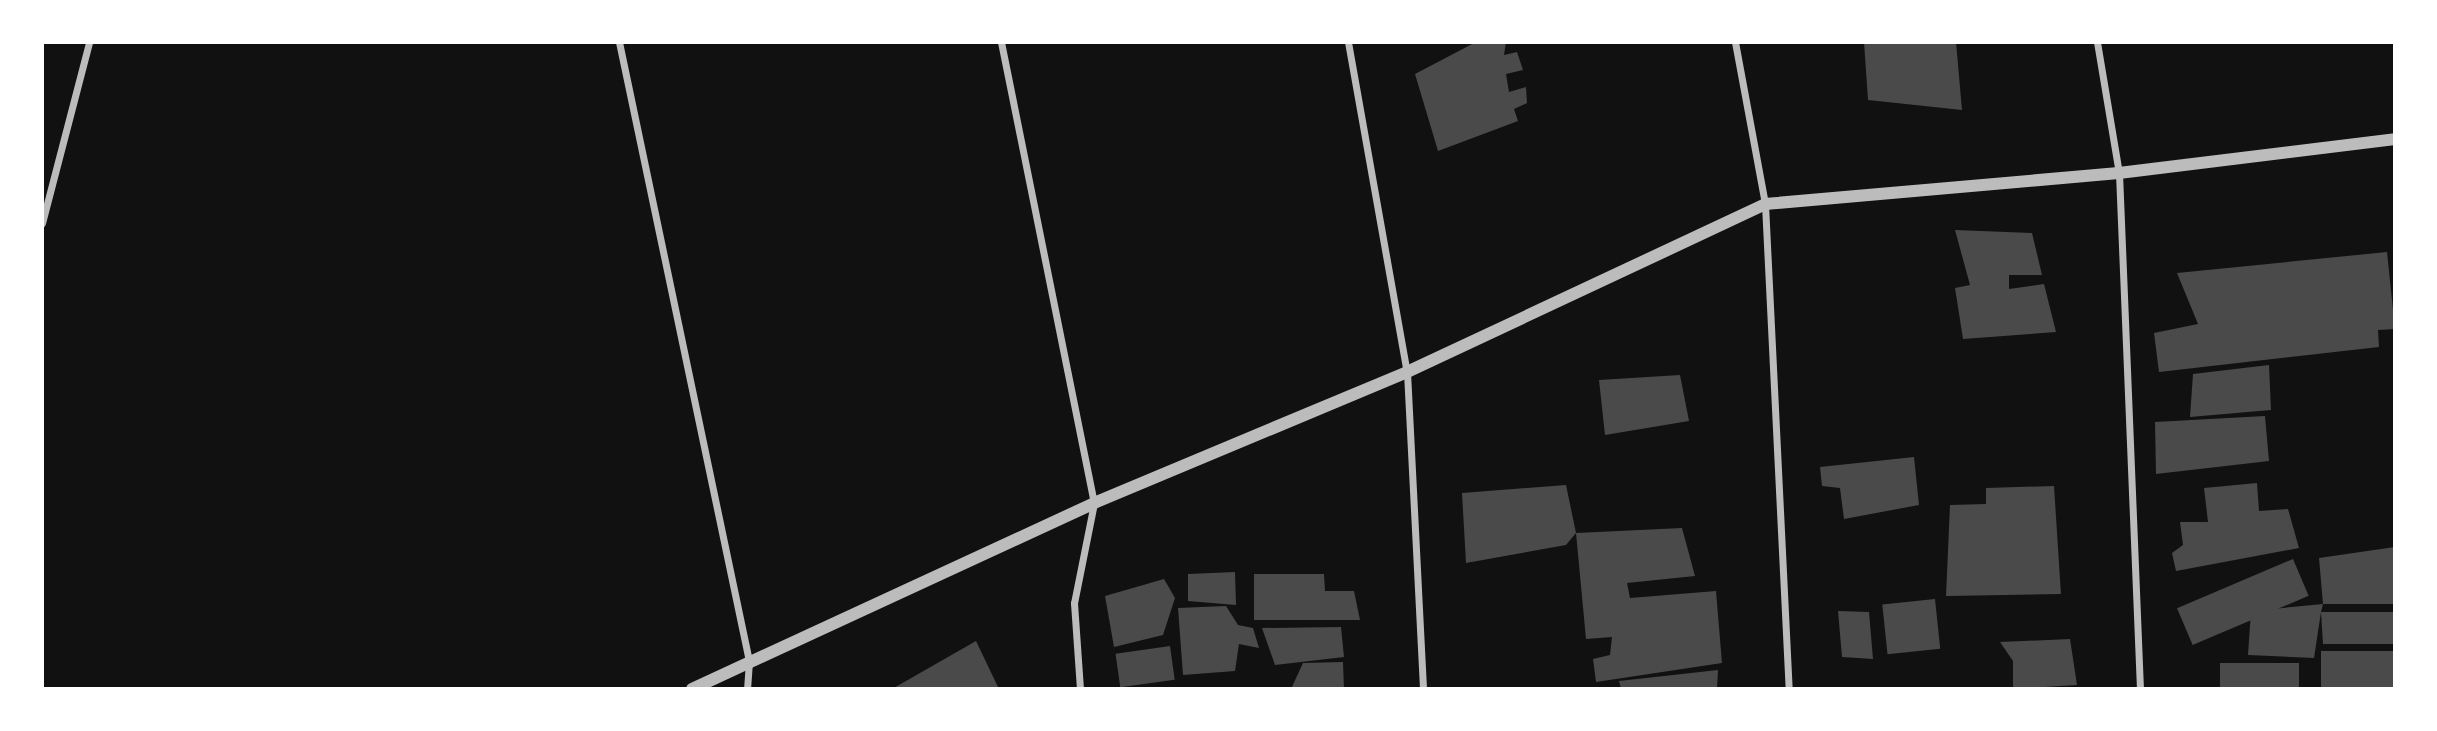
<!DOCTYPE html>
<html>
<head>
<meta charset="utf-8">
<style>
  body { margin:0 }
  #map { position:relative; width:2437px; height:731px; overflow:hidden; background:#111; font-family:"Roboto Condensed",sans-serif }
  div>[style] { position:absolute }
  [style*='--x'] { left:calc(var(--x)*1px); top:calc(var(--y)*1px); width:calc(var(--w)*1px); rotate:calc(var(--a)*1deg) }
  .building>* { inset:0; background:#4a4a4a; transform-origin:0 0 }
  .minor>* { height:7px; margin:-3.5px; padding:0 3.5px; transform-origin:3.5px; border-radius:3.5px; background:#bcbcbc }
  .tertiary>* { height:12px; margin:-6px; padding:0 6px; transform-origin:6px; border-radius:6px; background:#bcbcbc }
  span { translate:-50% -50%; white-space:nowrap; text-align:center; line-height:1.15; -webkit-text-stroke:7px #fff; paint-order:stroke }
  .frame { position:absolute; inset:0; border:44px solid #fff; pointer-events:none }
</style>
</head>
<body>
<div id="map">
  <div class="building">
    <div style="clip-path:polygon(1476px 42px,1506px 42px,1504px 55px,1517px 52px,1523px 70px,1506px 74px,1509px 92px,1526px 87px,1527px 103px,1514px 109px,1518px 121px,1438px 151px,1415px 74px)"></div>
    <div style="clip-path:polygon(1864px 42px,1956px 42px,1962px 110px,1868px 100px)"></div>
    <div style="clip-path:polygon(1955px 230px,2032px 233px,2042px 275px,2009px 275px,2009px 289px,2044px 284px,2056px 332px,1963px 339px,1955px 288px,1970px 285px)"></div>
    <div style="clip-path:polygon(2387px 252px,2395px 329px,2378px 330px,2379px 347px,2159px 372px,2154px 333px,2198px 324px,2177px 273px)"></div>
    <div style="clip-path:polygon(2269px 365px,2271px 410px,2190px 417px,2193px 374px)"></div>
    <div style="clip-path:polygon(1680px 375px,1689px 421px,1605px 435px,1599px 380px)"></div>
    <div style="clip-path:polygon(2265px 416px,2269px 461px,2156px 474px,2155px 422px)"></div>
    <div style="clip-path:polygon(1914px 457px,1919px 505px,1844px 519px,1840px 488px,1822px 486px,1820px 467px)"></div>
    <div style="clip-path:polygon(2257px 483px,2259px 511px,2288px 509px,2299px 548px,2176px 571px,2172px 553px,2183px 545px,2180px 522px,2208px 522px,2204px 488px)"></div>
    <div style="clip-path:polygon(1566px 485px,1576px 533px,1566px 545px,1466px 563px,1462px 493px)"></div>
    <div style="clip-path:polygon(2054px 486px,2061px 594px,1946px 596px,1950px 505px,1986px 504px,1986px 488px)"></div>
    <div style="clip-path:polygon(1682px 528px,1695px 576px,1627px 583px,1630px 598px,1716px 591px,1722px 663px,1596px 682px,1593px 659px,1610px 655px,1612px 637px,1586px 639px,1576px 533px)"></div>
    <div style="clip-path:polygon(2395px 547px,2395px 604px,2323px 604px,2321px 612px,2395px 612px,2395px 644px,2323px 644px,2321px 612px,2314px 658px,2248px 655px,2251px 611px,2323px 604px,2319px 558px)"></div>
    <div style="left:2293px;top:559px;width:40px;height:126px;rotate:67deg"></div>
    <div style="clip-path:polygon(1235px 572px,1236px 605px,1188px 601px,1188px 574px)"></div>
    <div style="clip-path:polygon(1254px 574px,1324px 574px,1325px 591px,1354px 591px,1360px 620px,1254px 620px)"></div>
    <div style="clip-path:polygon(1164px 579px,1175px 598px,1163px 635px,1114px 647px,1105px 596px)"></div>
    <div style="left:1935px;top:599px;width:50px;height:53px;rotate:84deg"></div>
    <div style="clip-path:polygon(1226px 606px,1238px 625px,1253px 628px,1259px 648px,1239px 644px,1235px 671px,1183px 675px,1178px 608px)"></div>
    <div style="clip-path:polygon(1838px 611px,1869px 612px,1873px 659px,1842px 657px)"></div>
    <div style="clip-path:polygon(1341px 627px,1344px 657px,1275px 665px,1262px 628px)"></div>
    <div style="clip-path:polygon(2070px 639px,2077px 685px,2013px 689px,2013px 661px,2000px 642px)"></div>
    <div style="clip-path:polygon(976px 641px,999px 689px,892px 689px)"></div>
    <div style="left:1170px;top:646px;width:34px;height:55px;rotate:82deg"></div>
    <div style="left:2321px;top:651px;width:74px;height:38px"></div>
    <div style="clip-path:polygon(1343px 662px,1344px 689px,1291px 689px,1303px 663px)"></div>
    <div style="left:2220px;top:663px;width:79px;height:26px"></div>
    <div style="clip-path:polygon(1718px 670px,1717px 689px,1621px 689px,1619px 681px)"></div>
  </div>
  <div class="minor">
    <div style="--x:619;--y:42;--w:633;--a:78.14"></div>
    <div style="--x:749;--y:661;--w:28;--a:94"></div>
    <div style="--x:1001;--y:42;--w:470;--a:78.6"></div>
    <div style="--x:1094;--y:503;--w:102;--a:101.3"></div>
    <div style="--x:1074;--y:603;--w:86;--a:86"></div>
    <div style="--x:1348;--y:42;--w:335;--a:79.9"></div>
    <div style="--x:1407;--y:372;--w:317;--a:87.1"></div>
    <div style="--x:1735;--y:42;--w:165;--a:79.5"></div>
    <div style="--x:1765;--y:204;--w:486;--a:87.2"></div>
    <div style="--x:2097;--y:42;--w:133;--a:80.5"></div>
    <div style="--x:2119;--y:173;--w:516;--a:87.67"></div>
    <div style="--x:42;--y:223;--w:187;--a:-75.4"></div>
  </div>
  <div class="tertiary">
    <div style="--x:692;--y:689;--w:443;--a:-24.8"></div>
    <div style="--x:1094;--y:503;--w:339;--a:-22.7"></div>
    <div style="--x:1407;--y:372;--w:395;--a:-25.1"></div>
    <div style="--x:1765;--y:204;--w:355;--a:-5"></div>
    <div style="--x:2119;--y:173;--w:278;--a:-7"></div>
  </div>
  <div class="frame"></div>
</div>
</body>
</html>
